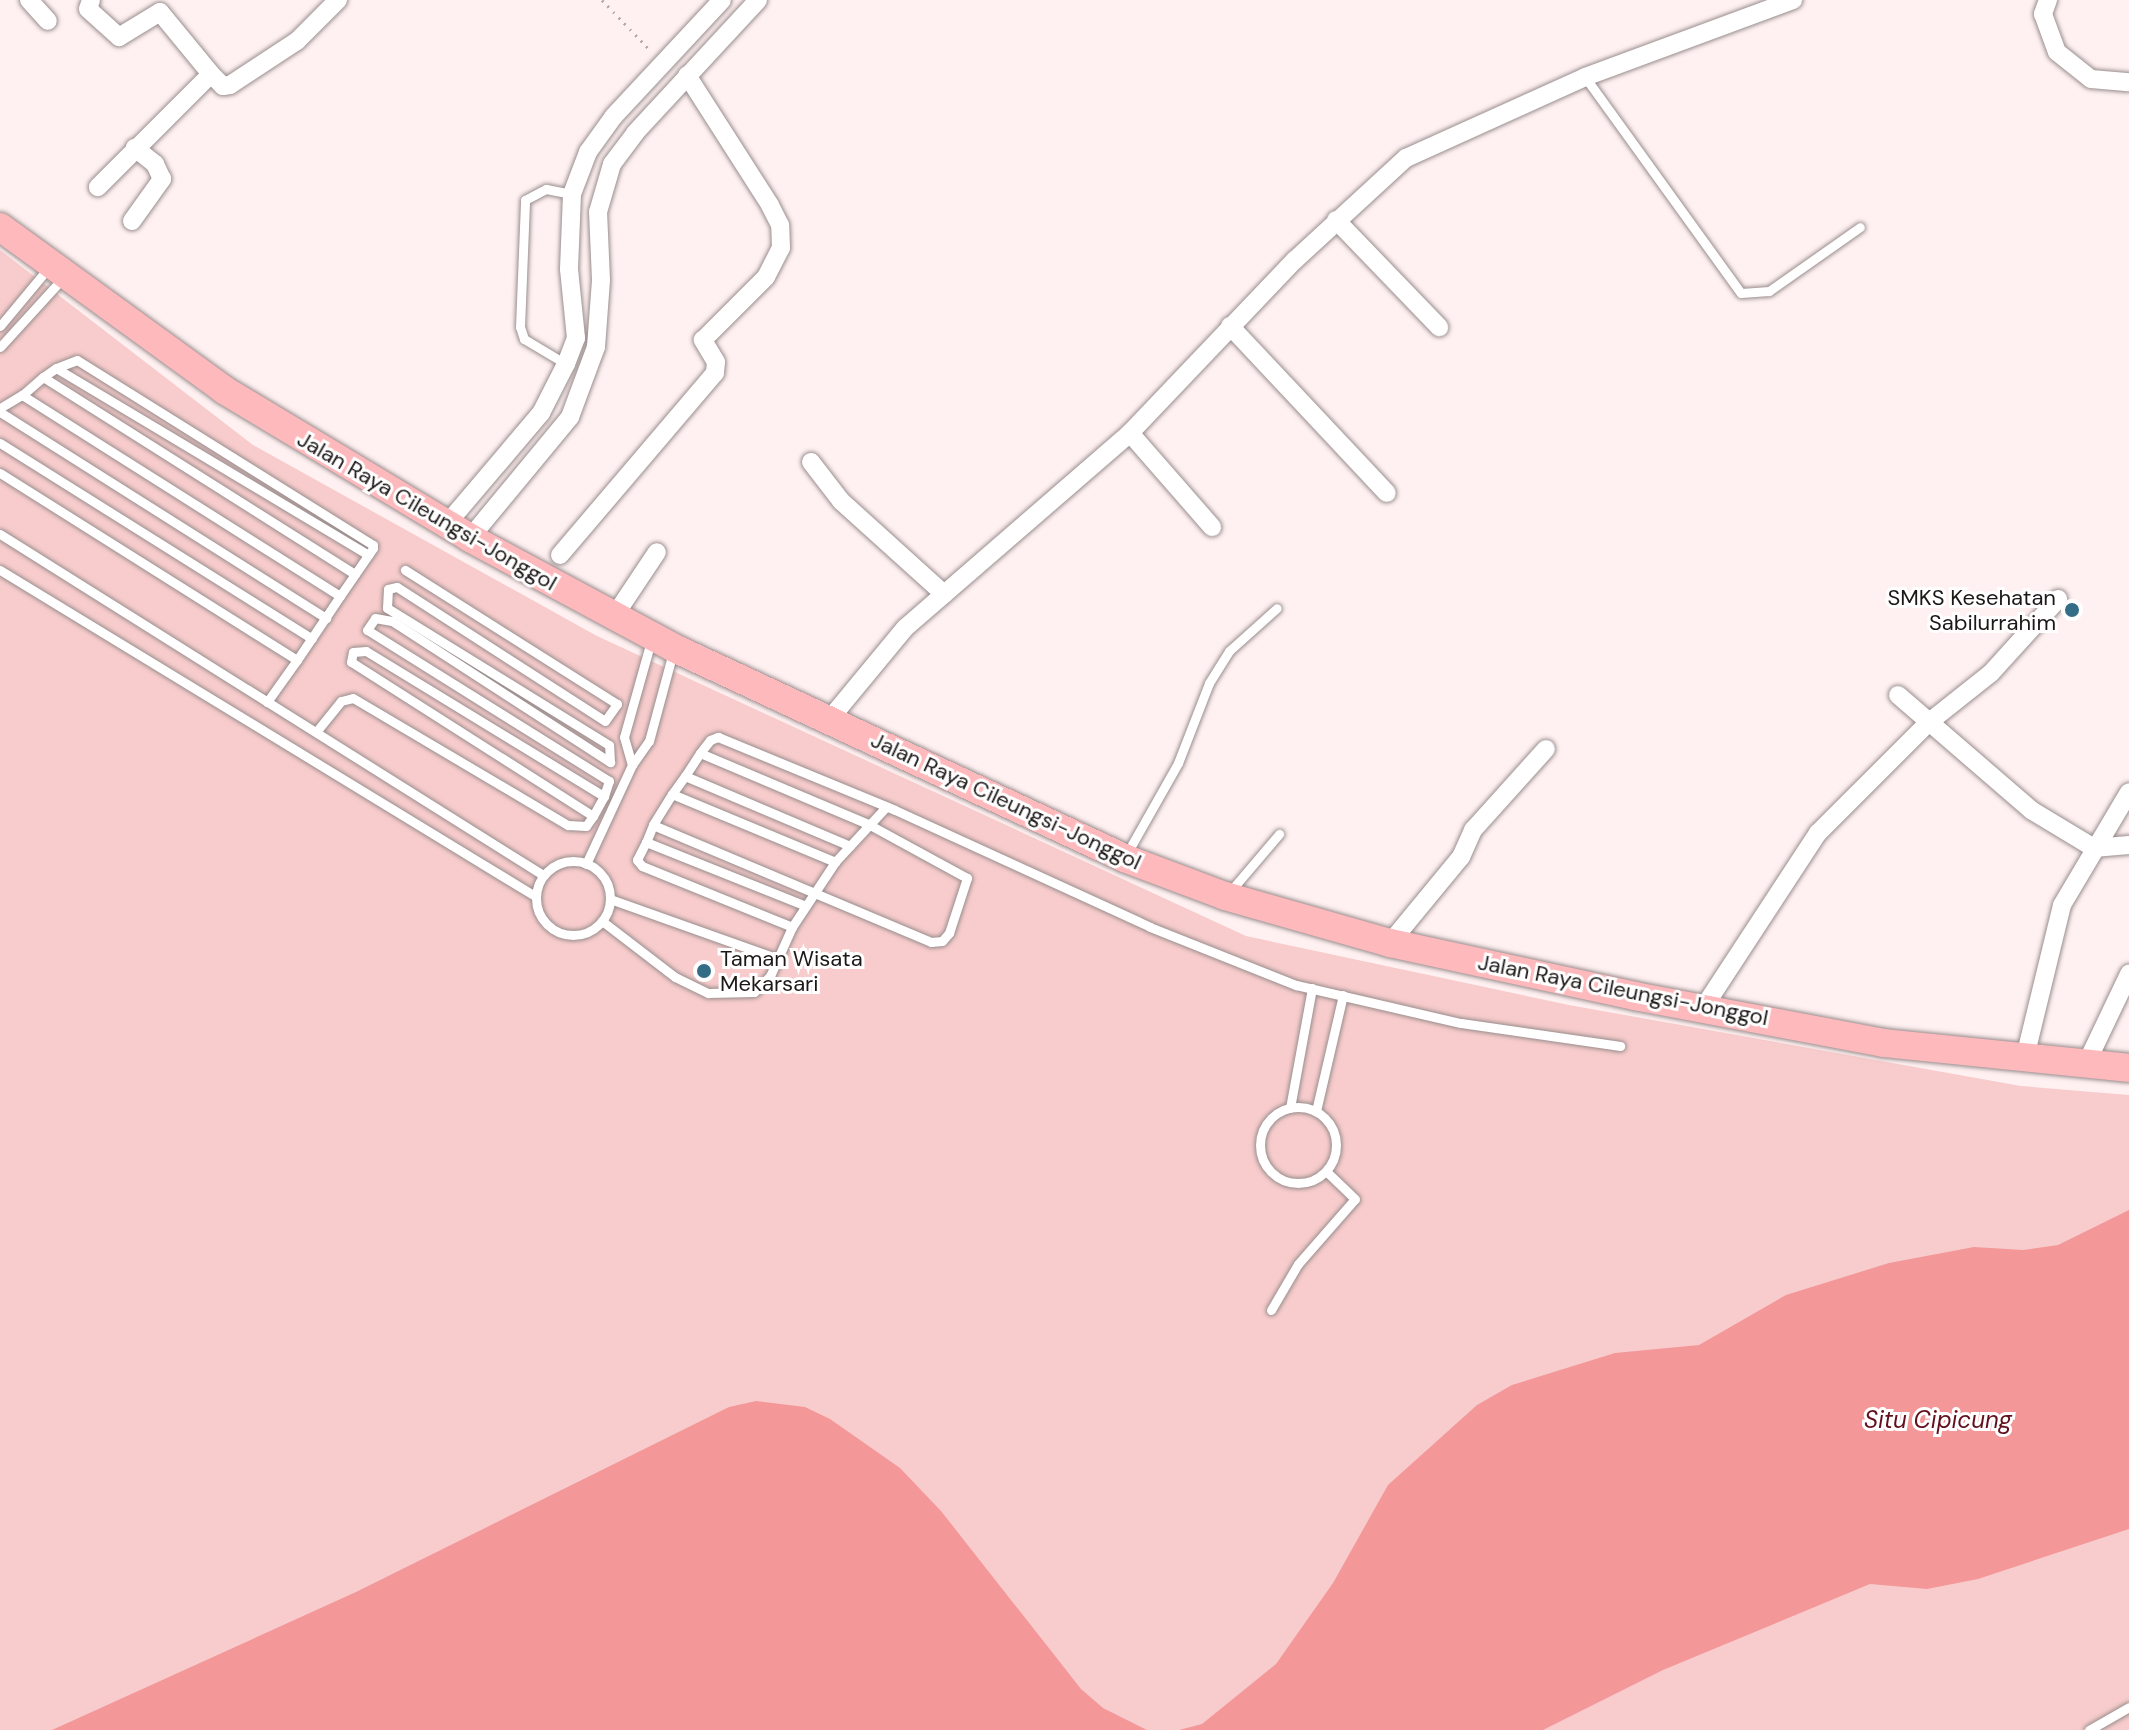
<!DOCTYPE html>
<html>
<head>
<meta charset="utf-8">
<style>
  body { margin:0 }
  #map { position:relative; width:2129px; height:1730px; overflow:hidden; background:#fff1f1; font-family:"DM Sans",sans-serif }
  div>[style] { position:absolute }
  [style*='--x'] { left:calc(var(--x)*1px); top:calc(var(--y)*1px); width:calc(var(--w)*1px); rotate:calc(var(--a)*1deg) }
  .green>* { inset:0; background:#f8cccc }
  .water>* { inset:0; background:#f39799 }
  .path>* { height:3px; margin-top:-1.5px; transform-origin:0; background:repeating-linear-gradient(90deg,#b5aaaa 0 2px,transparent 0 8px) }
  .roads { filter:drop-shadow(0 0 2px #998d8d) drop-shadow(0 0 2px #998d8d) }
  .service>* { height:9px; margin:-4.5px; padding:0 4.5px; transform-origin:4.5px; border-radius:4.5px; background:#fff }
  .service>.ring { margin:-4.5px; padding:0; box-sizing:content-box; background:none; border:9px solid #fff; border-radius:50% }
  .minor>* { height:18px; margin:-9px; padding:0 9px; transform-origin:9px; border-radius:9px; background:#fff }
  .primary>* { height:28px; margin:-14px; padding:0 14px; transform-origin:14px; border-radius:14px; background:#feb9bc }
  .dots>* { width:22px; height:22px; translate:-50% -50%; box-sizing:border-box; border:4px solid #fff; border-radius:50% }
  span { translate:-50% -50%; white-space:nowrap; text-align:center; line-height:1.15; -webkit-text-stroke:6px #fff; paint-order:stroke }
  .street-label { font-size:22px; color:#1d1818 }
  .poi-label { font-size:22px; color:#1d1818 }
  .right { translate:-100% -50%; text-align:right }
  .left { translate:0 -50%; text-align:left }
  .water-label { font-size:24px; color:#61101c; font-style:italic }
</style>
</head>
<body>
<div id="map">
  <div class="green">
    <div style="clip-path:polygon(0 250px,253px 445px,597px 636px,1246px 936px,1569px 1005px,2021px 1086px,2129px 1095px,2129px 1730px,0 1730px)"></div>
  </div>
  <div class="water">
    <div style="clip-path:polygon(2129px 1210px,2129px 1529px,1978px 1579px,1927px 1589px,1870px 1584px,1663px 1670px,1543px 1730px,1179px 1730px,1202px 1724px,1276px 1664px,1333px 1583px,1388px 1485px,1477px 1405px,1512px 1385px,1615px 1353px,1699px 1345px,1786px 1295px,1889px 1263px,1974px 1247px,2023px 1250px,2058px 1245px)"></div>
    <div style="clip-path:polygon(756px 1401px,805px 1407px,830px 1419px,900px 1468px,941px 1511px,1081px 1689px,1103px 1708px,1147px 1730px,52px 1730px,356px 1592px,729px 1407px)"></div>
  </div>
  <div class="path">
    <div style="--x:602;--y:0;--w:68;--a:46.2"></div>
  </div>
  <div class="roads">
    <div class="service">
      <div style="--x:1585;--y:77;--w:266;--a:54.2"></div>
      <div style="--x:1741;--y:293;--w:28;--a:-4"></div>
      <div style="--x:1769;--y:291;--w:111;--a:-35.1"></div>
      <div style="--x:0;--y:326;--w:77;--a:-50.3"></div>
      <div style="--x:0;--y:347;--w:92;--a:-47.6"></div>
      <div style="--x:566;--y:364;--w:49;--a:-149.2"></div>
      <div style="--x:524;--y:339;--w:13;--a:-108"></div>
      <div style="--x:520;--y:327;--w:127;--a:-87.7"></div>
      <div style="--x:525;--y:200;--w:24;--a:-28"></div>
      <div style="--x:546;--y:189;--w:26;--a:11"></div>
      <div style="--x:56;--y:368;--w:16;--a:145"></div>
      <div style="--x:43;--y:377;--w:369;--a:32.3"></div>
      <div style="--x:43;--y:377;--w:28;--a:139"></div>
      <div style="--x:22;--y:395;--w:376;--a:32.3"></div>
      <div style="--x:0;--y:408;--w:26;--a:-31"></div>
      <div style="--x:0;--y:412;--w:386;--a:32.3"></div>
      <div style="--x:0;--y:443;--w:368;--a:32.1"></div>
      <div style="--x:0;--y:473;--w:351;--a:32.2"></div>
      <div style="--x:0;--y:534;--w:641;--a:32.13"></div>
      <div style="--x:0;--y:570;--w:626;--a:31.36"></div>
      <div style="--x:267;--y:702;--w:52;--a:-54.5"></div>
      <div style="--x:297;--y:660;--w:77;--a:-56.1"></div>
      <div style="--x:340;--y:596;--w:58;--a:-55.5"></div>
      <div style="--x:373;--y:548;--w:3;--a:-90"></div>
      <div style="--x:373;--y:545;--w:349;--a:-148"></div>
      <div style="--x:77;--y:360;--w:22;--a:159"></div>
      <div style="--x:56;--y:368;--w:364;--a:30.9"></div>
      <div style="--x:316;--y:732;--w:40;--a:-51"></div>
      <div style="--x:341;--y:701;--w:12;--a:-14"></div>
      <div style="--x:353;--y:698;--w:250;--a:30.6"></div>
      <div style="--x:568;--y:825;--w:18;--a:3"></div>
      <div style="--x:586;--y:826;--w:12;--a:-55"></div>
      <div style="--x:593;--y:816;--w:287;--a:-147.5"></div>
      <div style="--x:351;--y:662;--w:10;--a:-79"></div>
      <div style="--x:353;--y:652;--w:13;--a:-4"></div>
      <div style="--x:366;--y:651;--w:279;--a:31.4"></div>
      <div style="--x:604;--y:796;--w:16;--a:-72"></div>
      <div style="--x:609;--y:781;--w:285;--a:-148"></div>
      <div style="--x:367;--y:630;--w:14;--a:-56"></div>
      <div style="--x:375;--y:618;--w:17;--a:10"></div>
      <div style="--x:392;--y:621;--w:260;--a:32.9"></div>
      <div style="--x:610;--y:762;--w:17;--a:-93"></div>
      <div style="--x:609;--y:745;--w:261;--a:-148.3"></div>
      <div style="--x:387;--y:608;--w:19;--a:-87"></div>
      <div style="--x:388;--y:589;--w:9;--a:-13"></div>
      <div style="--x:397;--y:587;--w:247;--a:32.8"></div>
      <div style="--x:605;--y:721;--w:21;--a:-55"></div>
      <div style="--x:617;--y:704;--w:251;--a:-147.7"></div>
      <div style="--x:700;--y:753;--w:27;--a:123"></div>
      <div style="--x:685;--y:776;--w:179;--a:23"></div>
      <div style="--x:632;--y:765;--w:29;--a:-106"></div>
      <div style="--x:624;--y:737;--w:100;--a:-74.3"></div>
      <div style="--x:685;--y:776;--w:22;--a:126"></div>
      <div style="--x:672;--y:794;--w:177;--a:22.6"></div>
      <div style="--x:672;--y:794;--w:36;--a:122"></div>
      <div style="--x:653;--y:825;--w:302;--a:22.8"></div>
      <div style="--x:931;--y:942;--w:11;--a:-5"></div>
      <div style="--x:942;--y:941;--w:11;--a:-49"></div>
      <div style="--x:949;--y:933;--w:58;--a:-71.9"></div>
      <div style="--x:967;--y:878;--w:113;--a:-151.4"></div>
      <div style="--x:868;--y:824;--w:182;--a:-157.1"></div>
      <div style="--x:700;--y:753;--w:16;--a:-52"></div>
      <div style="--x:710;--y:740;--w:9;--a:-21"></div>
      <div style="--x:718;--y:737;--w:191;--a:22.4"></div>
      <div style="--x:895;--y:810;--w:281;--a:24.6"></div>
      <div style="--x:1150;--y:927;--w:157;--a:21.7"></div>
      <div style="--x:1296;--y:985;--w:169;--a:13"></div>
      <div style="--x:1461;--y:1023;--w:161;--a:8.2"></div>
      <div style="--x:593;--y:816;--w:23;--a:-61"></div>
      <div style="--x:653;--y:825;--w:18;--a:112"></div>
      <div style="--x:646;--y:842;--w:172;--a:21.8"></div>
      <div style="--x:646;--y:842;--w:20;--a:117"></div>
      <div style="--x:637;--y:860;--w:8;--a:50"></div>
      <div style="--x:642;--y:866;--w:162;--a:22.1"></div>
      <div style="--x:1126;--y:855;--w:106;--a:-60.5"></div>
      <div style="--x:1178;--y:763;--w:86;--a:-68.8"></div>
      <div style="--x:1209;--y:683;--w:38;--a:-58"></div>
      <div style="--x:1229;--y:651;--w:64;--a:-41.9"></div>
      <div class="ring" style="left:536px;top:861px;width:65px;height:65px"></div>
      <div style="--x:586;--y:864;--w:109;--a:-65.1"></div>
      <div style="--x:632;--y:765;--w:29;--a:-55"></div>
      <div style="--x:649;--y:741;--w:92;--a:-74.9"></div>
      <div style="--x:1228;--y:894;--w:79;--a:-49.6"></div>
      <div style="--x:610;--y:899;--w:176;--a:19.6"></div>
      <div style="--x:602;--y:921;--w:92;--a:37.5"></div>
      <div style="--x:675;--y:977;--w:37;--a:26"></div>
      <div style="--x:708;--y:993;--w:46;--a:-1.2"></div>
      <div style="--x:754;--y:992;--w:23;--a:-45"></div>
      <div style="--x:770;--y:976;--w:54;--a:-65.8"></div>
      <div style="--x:792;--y:927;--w:78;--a:-56.5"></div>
      <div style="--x:835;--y:862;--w:72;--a:-47.2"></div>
      <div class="ring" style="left:1260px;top:1107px;width:67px;height:67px"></div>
      <div style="--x:1290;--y:1108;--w:122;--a:-79.6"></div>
      <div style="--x:1316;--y:1111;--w:119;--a:-76.9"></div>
      <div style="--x:1271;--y:1310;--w:53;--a:-59.6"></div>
      <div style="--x:1298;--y:1264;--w:86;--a:-48.8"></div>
      <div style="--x:1355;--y:1199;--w:39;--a:-136"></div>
      <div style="--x:2089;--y:1730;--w:46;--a:-29.9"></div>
    </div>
    <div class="minor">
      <div style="--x:29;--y:0;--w:28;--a:48"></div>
      <div style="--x:91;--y:0;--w:9;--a:108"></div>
      <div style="--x:88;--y:9;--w:42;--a:42.1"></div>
      <div style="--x:119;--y:37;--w:48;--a:-31.4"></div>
      <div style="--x:160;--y:12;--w:80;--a:50.6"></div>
      <div style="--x:211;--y:74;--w:160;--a:135"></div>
      <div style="--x:2048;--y:0;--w:15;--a:110"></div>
      <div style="--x:2043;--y:14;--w:40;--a:69.8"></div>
      <div style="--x:2057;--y:52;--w:43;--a:38.5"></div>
      <div style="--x:2091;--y:79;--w:38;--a:5"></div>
      <div style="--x:211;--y:74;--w:17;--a:45"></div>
      <div style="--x:223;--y:86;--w:7;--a:-8"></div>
      <div style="--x:230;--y:85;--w:80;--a:-33.3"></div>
      <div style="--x:297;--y:41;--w:58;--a:-45"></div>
      <div style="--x:1336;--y:220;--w:149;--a:46.1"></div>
      <div style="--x:132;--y:221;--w:52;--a:-54.5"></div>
      <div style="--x:162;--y:179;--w:17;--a:-115"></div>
      <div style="--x:155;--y:164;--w:26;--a:-141"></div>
      <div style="--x:1230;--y:326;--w:229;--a:46.8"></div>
      <div style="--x:1130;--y:433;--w:125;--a:48.9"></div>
      <div style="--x:811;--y:462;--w:49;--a:52.4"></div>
      <div style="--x:841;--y:501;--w:139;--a:42.1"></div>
      <div style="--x:446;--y:525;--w:147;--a:-49.7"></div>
      <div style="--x:541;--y:413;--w:55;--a:-63"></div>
      <div style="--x:566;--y:364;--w:28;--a:-69"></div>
      <div style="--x:576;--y:338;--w:69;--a:-95.8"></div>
      <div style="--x:569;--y:269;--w:75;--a:-87.7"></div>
      <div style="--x:572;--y:194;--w:45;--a:-69.1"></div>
      <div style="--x:588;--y:152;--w:44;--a:-54.2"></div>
      <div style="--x:614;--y:116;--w:158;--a:-47"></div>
      <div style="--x:470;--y:538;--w:157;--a:-50.4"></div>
      <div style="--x:570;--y:417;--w:75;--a:-69.6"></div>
      <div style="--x:596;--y:347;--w:67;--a:-85.7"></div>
      <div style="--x:601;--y:280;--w:68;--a:-92.5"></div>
      <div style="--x:598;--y:212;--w:50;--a:-73.7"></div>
      <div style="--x:612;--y:164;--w:39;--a:-53"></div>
      <div style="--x:635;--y:133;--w:181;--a:-47.2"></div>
      <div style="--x:560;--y:555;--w:239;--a:-49.6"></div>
      <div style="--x:715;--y:373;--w:11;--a:-85"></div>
      <div style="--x:716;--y:362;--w:26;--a:-121"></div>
      <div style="--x:703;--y:340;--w:89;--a:-45"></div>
      <div style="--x:766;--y:277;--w:33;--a:-63"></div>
      <div style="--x:781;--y:248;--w:23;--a:-92"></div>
      <div style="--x:780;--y:225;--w:22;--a:-117"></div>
      <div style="--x:770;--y:205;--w:154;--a:-122.6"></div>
      <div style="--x:613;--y:618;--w:79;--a:-56.3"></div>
      <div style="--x:1898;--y:695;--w:176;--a:40.8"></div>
      <div style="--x:2031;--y:810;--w:74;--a:31.1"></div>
      <div style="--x:2094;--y:848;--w:35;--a:-5"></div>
      <div style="--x:829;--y:720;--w:119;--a:-50.4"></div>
      <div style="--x:905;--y:628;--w:298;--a:-40.9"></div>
      <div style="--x:1130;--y:433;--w:239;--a:-46.4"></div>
      <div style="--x:1295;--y:260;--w:151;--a:-42.6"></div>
      <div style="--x:1406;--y:158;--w:196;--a:-24.3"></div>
      <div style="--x:1585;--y:77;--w:222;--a:-20.3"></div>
      <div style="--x:1390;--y:943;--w:112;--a:-50.5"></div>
      <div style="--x:1461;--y:857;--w:30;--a:-66"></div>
      <div style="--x:1473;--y:830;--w:109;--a:-48"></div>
      <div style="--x:1702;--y:1010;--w:212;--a:-56.8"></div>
      <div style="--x:1818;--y:833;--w:156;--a:-45"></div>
      <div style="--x:1928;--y:723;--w:80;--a:-38.4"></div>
      <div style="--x:1991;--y:673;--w:100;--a:-47.8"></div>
      <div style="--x:2025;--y:1057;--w:156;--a:-76.3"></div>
      <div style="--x:2062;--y:905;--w:131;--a:-59.3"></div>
      <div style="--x:2087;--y:1062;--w:98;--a:-64.5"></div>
    </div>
    <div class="primary">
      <div style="--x:0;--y:227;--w:277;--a:36"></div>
      <div style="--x:224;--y:390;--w:287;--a:31"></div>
      <div style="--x:470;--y:538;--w:232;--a:28.3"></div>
      <div style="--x:674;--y:648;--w:497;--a:25"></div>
      <div style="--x:1124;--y:858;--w:108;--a:20.6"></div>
      <div style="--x:1225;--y:896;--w:172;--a:15.9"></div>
      <div style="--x:1390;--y:943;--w:251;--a:12.2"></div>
      <div style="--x:1635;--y:996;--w:253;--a:10.7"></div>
      <div style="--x:1884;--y:1043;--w:246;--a:5.8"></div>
    </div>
  </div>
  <div class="dots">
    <div style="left:2072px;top:610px;background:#336d86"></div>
    <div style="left:704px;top:971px;background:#336d86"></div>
  </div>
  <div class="street-label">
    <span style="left:427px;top:511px;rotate:30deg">Jalan Raya Cileungsi-Jonggol</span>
    <span style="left:1006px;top:801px;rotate:25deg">Jalan Raya Cileungsi-Jonggol</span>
    <span style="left:1623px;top:990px;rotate:11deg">Jalan Raya Cileungsi-Jonggol</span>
  </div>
  <div class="poi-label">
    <span class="right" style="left:2056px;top:610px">SMKS Kesehatan<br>Sabilurrahim</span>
    <span class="left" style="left:720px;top:971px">Taman Wisata<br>Mekarsari</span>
  </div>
  <div class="water-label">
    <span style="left:1938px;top:1420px">Situ Cipicung</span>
  </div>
</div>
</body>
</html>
